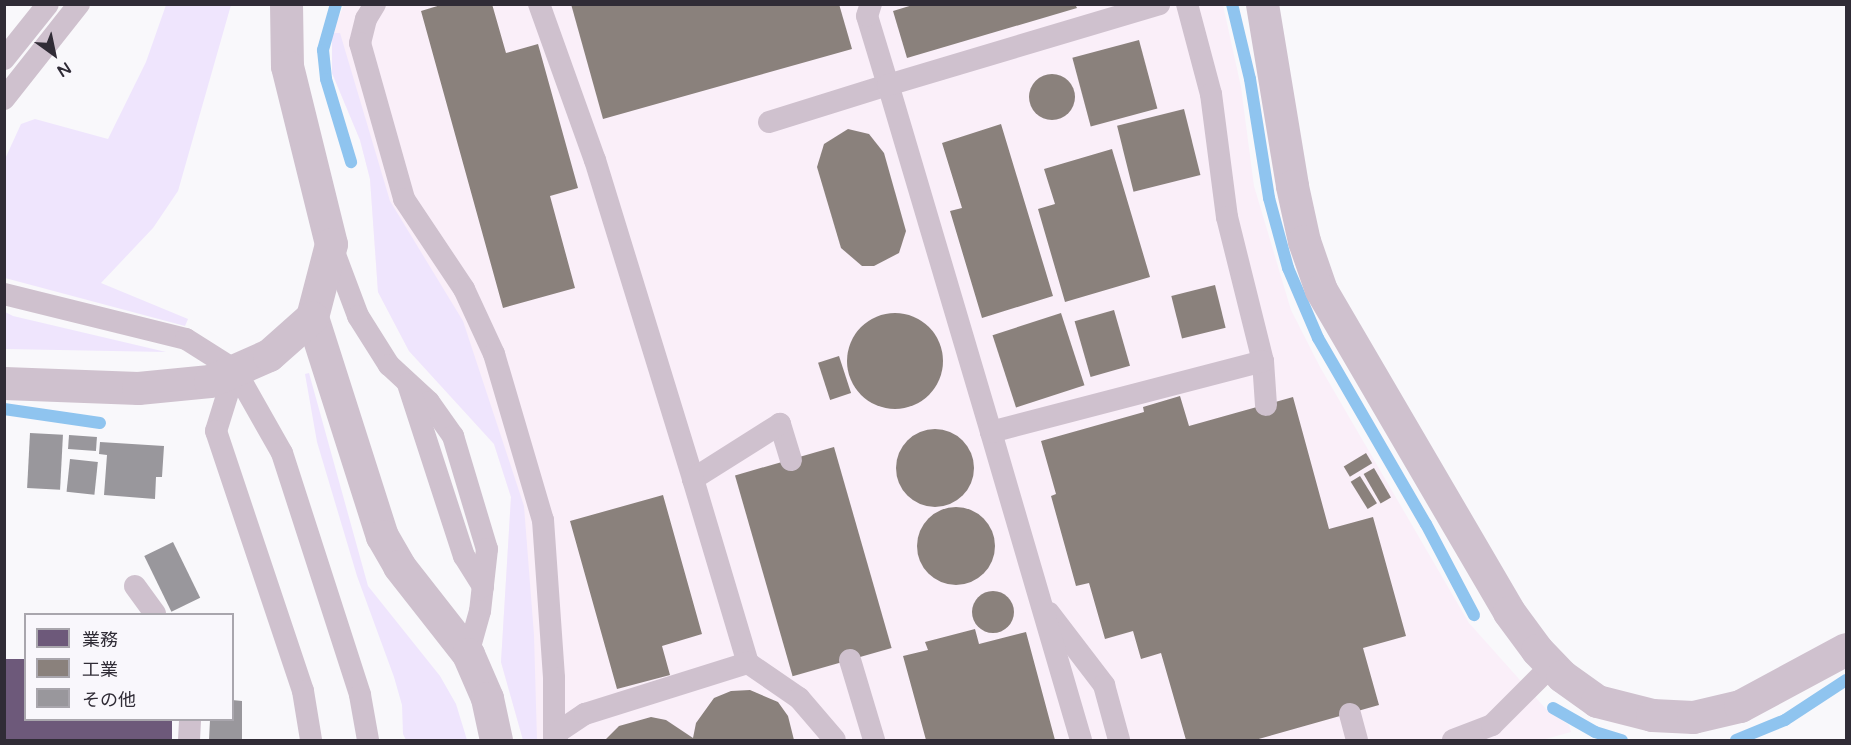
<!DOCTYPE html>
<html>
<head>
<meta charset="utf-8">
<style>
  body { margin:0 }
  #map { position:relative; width:1851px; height:745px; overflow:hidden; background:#f9f8fb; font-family:"Varela Round","Noto Sans JP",sans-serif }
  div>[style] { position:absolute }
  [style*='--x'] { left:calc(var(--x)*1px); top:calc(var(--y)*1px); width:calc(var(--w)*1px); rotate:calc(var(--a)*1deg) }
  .industrial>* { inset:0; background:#faeff9 }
  .green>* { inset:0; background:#efe5fd }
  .offices>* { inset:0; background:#6d597a }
  .industry>* { inset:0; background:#8a817c; transform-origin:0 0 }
  .round { border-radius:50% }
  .stream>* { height:12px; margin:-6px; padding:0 6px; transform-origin:6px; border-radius:6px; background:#8fc4ef }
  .building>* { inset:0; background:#99979c; transform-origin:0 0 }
  .service>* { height:22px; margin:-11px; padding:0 11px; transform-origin:11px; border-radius:11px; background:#cfc1ce }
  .minor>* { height:33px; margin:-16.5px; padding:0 16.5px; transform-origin:16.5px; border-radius:16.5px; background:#cfc1ce }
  span { translate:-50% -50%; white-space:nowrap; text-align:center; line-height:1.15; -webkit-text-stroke:6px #f9f7fc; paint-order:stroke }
  .frame { position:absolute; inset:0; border:6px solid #302c36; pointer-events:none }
  .legend { position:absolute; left:24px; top:613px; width:210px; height:108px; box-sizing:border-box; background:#f9f7fc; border:2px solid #a9a6ad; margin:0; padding:8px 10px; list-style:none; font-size:18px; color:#302c36 }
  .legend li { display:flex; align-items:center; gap:12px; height:30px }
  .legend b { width:30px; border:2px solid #a9a6ad }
  .north { position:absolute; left:24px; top:24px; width:60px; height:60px; -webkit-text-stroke:4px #f9f7fc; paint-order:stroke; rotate:147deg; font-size:16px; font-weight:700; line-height:24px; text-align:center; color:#302c36 }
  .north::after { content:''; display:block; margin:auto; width:21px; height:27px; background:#302c36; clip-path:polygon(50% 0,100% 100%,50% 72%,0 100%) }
</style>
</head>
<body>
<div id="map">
  <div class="industrial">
    <div style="clip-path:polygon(344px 5px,1223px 5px,1241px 87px,1254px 186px,1291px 310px,1320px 367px,1469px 623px,1546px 709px,1569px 725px,1571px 732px,1542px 740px,523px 740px,501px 662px,511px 497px,494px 444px,409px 351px,378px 292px,370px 179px,360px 140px,332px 73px,332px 33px)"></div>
  </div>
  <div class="green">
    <div style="clip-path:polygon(166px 5px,231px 5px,178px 191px,153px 228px,101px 283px,188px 319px,185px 326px,5px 278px,5px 159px,21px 124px,35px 119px,108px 139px,146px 62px)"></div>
    <div style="clip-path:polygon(332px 33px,340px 33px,390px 201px,463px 321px,524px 506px,534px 635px,537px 740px,523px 740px,501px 662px,511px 497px,494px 444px,409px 351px,378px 292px,370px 179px,360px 140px,332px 73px)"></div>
    <div style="clip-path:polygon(5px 312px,13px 316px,166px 352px,5px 349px)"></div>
    <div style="clip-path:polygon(309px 373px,368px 586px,440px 676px,456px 704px,467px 740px,406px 740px,403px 734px,402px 705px,394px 677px,357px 576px,317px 442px,305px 374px)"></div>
  </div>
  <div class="offices">
    <div style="clip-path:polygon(4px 659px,26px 659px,26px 720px,172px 720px,172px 740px,4px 740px)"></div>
  </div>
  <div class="industry">
    <div style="clip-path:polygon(444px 4px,492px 4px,506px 53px,538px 44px,578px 188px,550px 196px,575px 288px,503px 308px,421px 11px)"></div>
    <div style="clip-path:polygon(571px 4px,839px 4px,852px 49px,603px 119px)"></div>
    <div style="clip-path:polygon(916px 4px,1075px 4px,1077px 8px,907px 58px,893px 11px)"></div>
    <div style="left:1139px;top:40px;width:71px;height:69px;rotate:75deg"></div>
    <div class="round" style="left:1029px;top:74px;width:46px;height:46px"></div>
    <div style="left:1184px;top:109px;width:68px;height:69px;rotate:76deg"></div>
    <div style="clip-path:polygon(1001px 124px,1053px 296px,982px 318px,950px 211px,962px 208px,942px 143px)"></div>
    <div style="clip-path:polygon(848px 129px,869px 134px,884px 153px,906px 231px,899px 253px,874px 266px,862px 266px,841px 248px,817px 167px,824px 144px)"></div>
    <div style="clip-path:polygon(1112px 149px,1150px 277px,1065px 302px,1038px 209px,1055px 204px,1044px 169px)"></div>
    <div style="left:1215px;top:285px;width:44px;height:45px;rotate:76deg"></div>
    <div style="left:1114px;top:310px;width:58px;height:41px;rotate:74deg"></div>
    <div class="round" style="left:847px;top:313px;width:96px;height:96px"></div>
    <div style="left:1061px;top:313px;width:76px;height:72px;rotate:72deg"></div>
    <div style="left:839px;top:356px;width:39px;height:22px;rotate:72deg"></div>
    <div style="clip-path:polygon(1180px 396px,1189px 426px,1293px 397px,1329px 529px,1373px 517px,1406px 636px,1363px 648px,1379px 705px,1255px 740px,1186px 740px,1161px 653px,1141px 659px,1133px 631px,1105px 639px,1089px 583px,1076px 586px,1051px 496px,1056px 494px,1041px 441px,1144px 412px,1143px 407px)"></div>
    <div class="round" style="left:896px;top:429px;width:78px;height:78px"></div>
    <div style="left:834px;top:447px;width:209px;height:103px;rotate:74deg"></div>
    <div style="left:1366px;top:453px;width:12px;height:26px;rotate:59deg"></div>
    <div style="left:1374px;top:468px;width:34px;height:12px;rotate:60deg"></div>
    <div style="left:1360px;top:476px;width:32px;height:11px;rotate:58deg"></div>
    <div style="clip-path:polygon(663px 495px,702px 634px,662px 646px,670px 675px,617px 689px,570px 521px)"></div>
    <div class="round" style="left:917px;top:507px;width:78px;height:78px"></div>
    <div class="round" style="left:972px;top:591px;width:42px;height:42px"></div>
    <div style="clip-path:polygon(975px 629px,979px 644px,1026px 632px,1055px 740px,926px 740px,903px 656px,928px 650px,925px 642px)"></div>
    <div style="clip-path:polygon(750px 690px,778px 702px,788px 716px,794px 740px,605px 740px,619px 726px,651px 717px,666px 720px,693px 738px,696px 723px,714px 698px,731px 691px)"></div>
  </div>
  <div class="stream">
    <div style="--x:336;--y:4;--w:48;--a:105.8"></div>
    <div style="--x:323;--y:50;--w:29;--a:84"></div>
    <div style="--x:326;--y:79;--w:87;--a:73.2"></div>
    <div style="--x:1232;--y:4;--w:77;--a:76.5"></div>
    <div style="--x:1250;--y:79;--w:121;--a:80.9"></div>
    <div style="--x:1269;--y:198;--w:73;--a:74.8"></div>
    <div style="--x:1288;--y:268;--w:76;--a:66.8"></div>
    <div style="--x:1318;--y:338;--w:215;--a:59.9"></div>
    <div style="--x:1426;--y:524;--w:103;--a:62.2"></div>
    <div style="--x:4;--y:409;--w:97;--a:8.3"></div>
    <div style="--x:1553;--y:708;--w:48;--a:29.7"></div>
    <div style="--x:1595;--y:732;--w:28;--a:17"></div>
    <div style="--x:1736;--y:740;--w:53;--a:-22.2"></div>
    <div style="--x:1785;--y:720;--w:73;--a:-33.3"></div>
  </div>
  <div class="building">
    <div style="left:30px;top:433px;width:33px;height:55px;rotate:3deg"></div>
    <div style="left:69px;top:435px;width:28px;height:14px;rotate:4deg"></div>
    <div style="clip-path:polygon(100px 442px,164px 446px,162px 477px,156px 477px,155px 499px,104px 495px,107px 455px,99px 454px)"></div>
    <div style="left:70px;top:459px;width:28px;height:33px;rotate:6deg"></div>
    <div style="left:173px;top:542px;width:62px;height:32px;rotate:64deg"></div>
    <div style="clip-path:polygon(232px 700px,242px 701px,242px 740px,209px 740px,210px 720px,232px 720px)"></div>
  </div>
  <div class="service">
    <div style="--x:375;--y:4;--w:17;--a:121"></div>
    <div style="--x:366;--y:19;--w:25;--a:104"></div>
    <div style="--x:360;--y:43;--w:162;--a:74.2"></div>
    <div style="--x:404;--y:199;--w:108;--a:56.3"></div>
    <div style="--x:464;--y:289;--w:72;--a:65.2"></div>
    <div style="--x:494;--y:354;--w:173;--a:73.6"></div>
    <div style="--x:543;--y:520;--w:158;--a:86"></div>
    <div style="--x:554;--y:678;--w:62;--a:90"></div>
    <div style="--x:539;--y:4;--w:166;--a:70.3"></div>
    <div style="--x:595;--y:160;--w:334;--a:72.9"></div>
    <div style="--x:1187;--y:4;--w:93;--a:75.1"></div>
    <div style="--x:1211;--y:94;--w:124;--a:82.6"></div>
    <div style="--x:1227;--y:217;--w:148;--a:76"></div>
    <div style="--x:1263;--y:361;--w:44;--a:86.1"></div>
    <div style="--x:4;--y:59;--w:70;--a:-51.3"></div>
    <div style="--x:4;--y:99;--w:121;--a:-51.7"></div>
    <div style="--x:769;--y:122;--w:125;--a:-17.3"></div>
    <div style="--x:888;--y:85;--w:72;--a:-106.9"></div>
    <div style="--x:867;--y:16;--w:13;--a:-72"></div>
    <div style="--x:331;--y:244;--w:77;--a:69.4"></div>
    <div style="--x:358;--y:316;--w:58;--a:57.7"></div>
    <div style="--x:389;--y:365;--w:54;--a:42.8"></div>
    <div style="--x:429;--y:402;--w:42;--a:54.8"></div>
    <div style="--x:453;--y:436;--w:118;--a:73.3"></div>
    <div style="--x:487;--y:549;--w:62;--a:96.4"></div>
    <div style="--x:480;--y:611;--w:45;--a:105.6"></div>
    <div style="--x:4;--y:294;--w:187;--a:13.9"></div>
    <div style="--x:186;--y:339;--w:58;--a:32.3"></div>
    <div style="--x:235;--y:370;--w:95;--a:60.5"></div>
    <div style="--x:282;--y:453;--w:254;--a:72.1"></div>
    <div style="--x:360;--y:695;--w:46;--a:79.9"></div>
    <div style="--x:235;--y:370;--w:64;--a:107.3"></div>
    <div style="--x:216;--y:431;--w:274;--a:71.5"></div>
    <div style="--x:303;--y:691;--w:50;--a:80.7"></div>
    <div style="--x:408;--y:384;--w:181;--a:72"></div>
    <div style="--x:464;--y:556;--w:36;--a:58"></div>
    <div style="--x:991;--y:432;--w:362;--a:-106.5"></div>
    <div style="--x:888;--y:85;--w:283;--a:-16.6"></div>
    <div style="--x:791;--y:460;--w:38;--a:-107"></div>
    <div style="--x:780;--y:424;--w:103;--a:147.7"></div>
    <div style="--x:693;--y:479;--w:192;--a:73.4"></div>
    <div style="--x:748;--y:663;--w:62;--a:34.5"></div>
    <div style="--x:799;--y:698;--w:55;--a:49.4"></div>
    <div style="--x:135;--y:586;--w:34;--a:54"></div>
    <div style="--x:1049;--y:613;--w:91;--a:52.6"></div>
    <div style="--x:1104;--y:685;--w:57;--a:74.7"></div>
    <div style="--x:850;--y:660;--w:84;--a:73.3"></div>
    <div style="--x:1350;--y:714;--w:27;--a:75"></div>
    <div style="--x:189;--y:740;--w:20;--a:-87"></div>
    <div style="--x:557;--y:740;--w:6;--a:-108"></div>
    <div style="--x:555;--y:734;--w:36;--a:-34"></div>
    <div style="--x:585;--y:714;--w:171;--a:-17.4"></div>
    <div style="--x:1081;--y:740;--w:321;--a:-106.3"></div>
    <div style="--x:991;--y:432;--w:281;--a:-14.6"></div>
    <div style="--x:1453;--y:740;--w:42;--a:-21"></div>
    <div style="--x:1492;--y:725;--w:85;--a:-45"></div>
  </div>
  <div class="minor">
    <div style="--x:286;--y:4;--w:62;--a:89.1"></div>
    <div style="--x:287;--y:66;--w:183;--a:76.1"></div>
    <div style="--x:331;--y:244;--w:75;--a:104.6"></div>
    <div style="--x:312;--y:317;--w:230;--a:72.3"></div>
    <div style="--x:382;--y:536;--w:34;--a:60"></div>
    <div style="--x:399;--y:566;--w:112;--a:51.9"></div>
    <div style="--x:468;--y:654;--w:48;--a:66.6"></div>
    <div style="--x:487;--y:698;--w:43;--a:77.9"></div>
    <div style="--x:1262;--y:4;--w:184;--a:80.6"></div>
    <div style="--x:1292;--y:186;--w:56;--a:77.7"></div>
    <div style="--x:1304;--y:241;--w:52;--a:70.9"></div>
    <div style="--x:1321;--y:290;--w:373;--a:59.7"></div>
    <div style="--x:1509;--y:612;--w:47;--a:53.6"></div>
    <div style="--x:1537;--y:650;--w:36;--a:46"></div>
    <div style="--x:1562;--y:676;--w:43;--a:35.5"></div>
    <div style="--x:1597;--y:701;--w:57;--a:14.3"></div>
    <div style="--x:1652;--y:715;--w:41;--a:2.8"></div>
    <div style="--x:1693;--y:717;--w:48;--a:-13.2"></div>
    <div style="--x:1740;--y:706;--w:120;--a:-28.3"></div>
    <div style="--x:4;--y:383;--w:134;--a:2.1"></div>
    <div style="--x:138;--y:388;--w:72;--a:-5.6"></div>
    <div style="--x:210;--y:381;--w:64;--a:-23.8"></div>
    <div style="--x:269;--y:355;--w:57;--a:-41.5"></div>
  </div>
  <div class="frame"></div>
  <ul class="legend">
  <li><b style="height:16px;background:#6d597a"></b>業務</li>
  <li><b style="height:16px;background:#8a817c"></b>工業</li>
  <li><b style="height:16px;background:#99979c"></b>その他</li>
  </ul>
  <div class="north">N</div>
</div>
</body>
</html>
